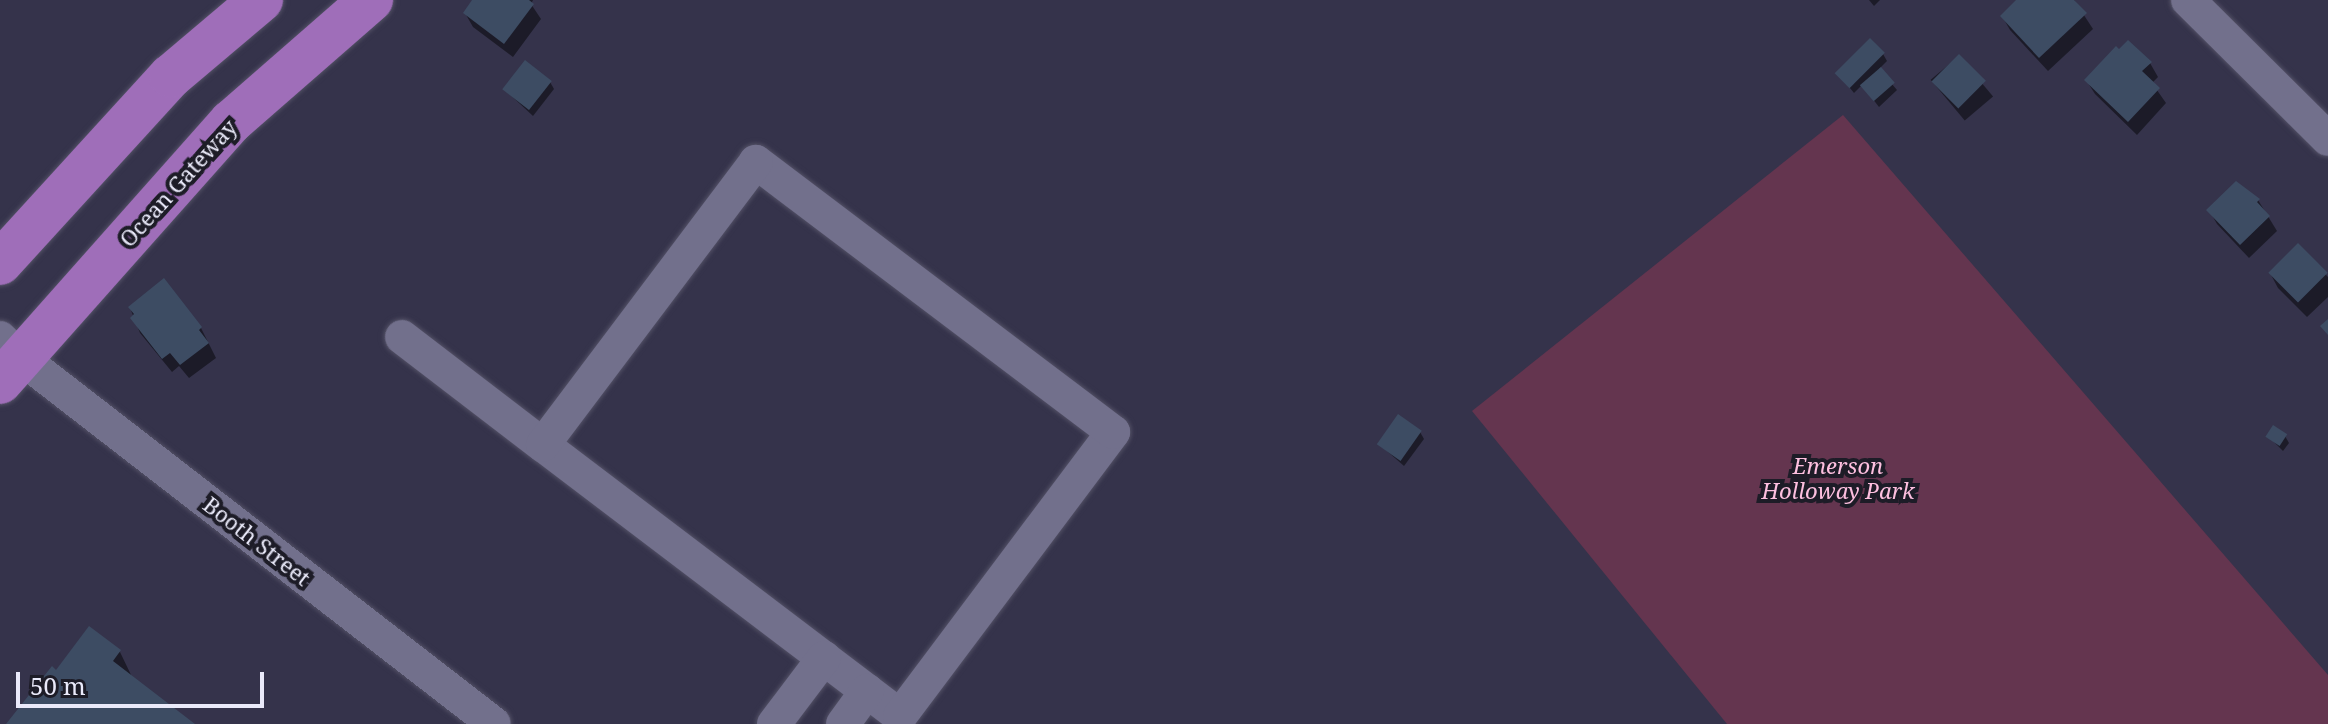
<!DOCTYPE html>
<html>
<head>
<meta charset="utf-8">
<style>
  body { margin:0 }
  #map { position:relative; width:2328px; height:724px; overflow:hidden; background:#35334b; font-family:"Noto Serif",serif }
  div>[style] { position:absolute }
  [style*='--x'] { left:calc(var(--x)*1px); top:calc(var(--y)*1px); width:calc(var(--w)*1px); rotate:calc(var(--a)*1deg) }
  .green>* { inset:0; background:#64354f }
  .shadow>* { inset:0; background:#0007; transform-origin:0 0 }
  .building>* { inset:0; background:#3d4c63; transform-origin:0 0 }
  .roads { filter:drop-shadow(0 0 2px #525065) drop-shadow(0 0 2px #525065) }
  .minor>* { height:34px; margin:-17px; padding:0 17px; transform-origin:17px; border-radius:17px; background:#72708c }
  .major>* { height:44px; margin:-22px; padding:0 22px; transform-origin:22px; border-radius:22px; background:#9f6eb9 }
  span { translate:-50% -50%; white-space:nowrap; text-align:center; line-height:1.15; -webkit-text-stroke:8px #1d1c27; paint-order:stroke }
  .street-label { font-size:22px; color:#eaeafa }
  .park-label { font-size:22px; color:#fdbfdf; font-style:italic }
  .scale { position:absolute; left:16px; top:672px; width:248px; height:36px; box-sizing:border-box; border:4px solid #eaeafa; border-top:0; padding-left:10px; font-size:24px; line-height:28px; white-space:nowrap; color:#eaeafa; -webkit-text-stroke:6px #1d1c27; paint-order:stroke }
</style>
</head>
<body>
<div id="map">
  <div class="green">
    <div style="clip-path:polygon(1843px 115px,2328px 675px,2328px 724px,1727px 724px,1472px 411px)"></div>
  </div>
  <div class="shadow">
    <div style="clip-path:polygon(475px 0,533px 0,531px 4px,541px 19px,513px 57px,473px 27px,465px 13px)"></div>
    <div style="clip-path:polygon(1869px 0,1880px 0,1874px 6px)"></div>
    <div style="clip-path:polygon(2019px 0,2074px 0,2093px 29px,2048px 71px,2010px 30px,2002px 16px)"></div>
    <div style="clip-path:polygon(1883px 54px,1887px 61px,1879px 69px,1897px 90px,1879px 107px,1862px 85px,1854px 93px,1837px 72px)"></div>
    <div style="left:1959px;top:56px;width:53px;height:37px;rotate:50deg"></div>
    <div style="clip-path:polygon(2150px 63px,2158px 77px,2152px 83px,2166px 103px,2137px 135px,2095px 94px,2086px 80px)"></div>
    <div style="clip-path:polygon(550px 82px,554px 89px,533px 116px,505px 90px)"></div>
    <div style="clip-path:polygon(2258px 200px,2277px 231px,2249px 258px,2217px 224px,2209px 210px)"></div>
    <div style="clip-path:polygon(2298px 246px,2328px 277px,2328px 297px,2307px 317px,2278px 288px,2270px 273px)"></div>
    <div style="clip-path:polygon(130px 308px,201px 328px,216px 358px,189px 378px,179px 366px,172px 372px,140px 333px)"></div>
    <div style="clip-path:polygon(1420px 432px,1424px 439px,1404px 466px,1379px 444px)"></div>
    <div style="clip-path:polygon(2268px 436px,2285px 436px,2289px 443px,2283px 451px)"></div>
    <div style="clip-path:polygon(120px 652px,133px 679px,192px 724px,9px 724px,57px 673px)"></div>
  </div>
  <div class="building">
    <div style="clip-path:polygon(472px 0,529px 0,534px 4px,504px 44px,463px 13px)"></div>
    <div style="clip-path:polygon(2016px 0,2074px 0,2087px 13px,2039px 58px,2000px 16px)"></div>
    <div style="left:1870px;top:38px;width:21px;height:50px;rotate:45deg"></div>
    <div style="clip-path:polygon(2128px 40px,2152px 62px,2142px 71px,2160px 88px,2128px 122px,2084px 80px,2116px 46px,2119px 49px)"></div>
    <div style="left:1959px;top:54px;width:38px;height:39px;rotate:45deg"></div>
    <div style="left:525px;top:60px;width:34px;height:37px;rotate:38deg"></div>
    <div style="left:1881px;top:67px;width:21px;height:28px;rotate:49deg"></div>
    <div style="clip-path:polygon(2236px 181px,2260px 199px,2257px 202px,2270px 216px,2240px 245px,2206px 210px)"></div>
    <div style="left:2298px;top:243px;width:42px;height:42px;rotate:45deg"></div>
    <div style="clip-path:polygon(164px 278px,202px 327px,199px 330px,209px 343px,180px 365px,170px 353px,162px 359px,130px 318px,134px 314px,128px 307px)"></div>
    <div style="clip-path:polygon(2328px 319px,2328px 335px,2320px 326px)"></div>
    <div style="left:1398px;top:414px;width:29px;height:37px;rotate:35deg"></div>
    <div style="left:2273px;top:425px;width:17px;height:14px;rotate:33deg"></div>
    <div style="clip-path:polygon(89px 626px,121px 650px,113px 661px,195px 724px,6px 724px,52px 666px,56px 670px)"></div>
  </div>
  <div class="roads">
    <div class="minor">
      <div style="--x:2188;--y:0;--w:197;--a:44.8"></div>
      <div style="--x:402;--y:337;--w:178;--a:37.5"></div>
      <div style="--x:543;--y:445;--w:448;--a:37.2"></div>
      <div style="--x:900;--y:716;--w:355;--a:-53.1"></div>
      <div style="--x:1113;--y:432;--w:448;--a:-142.9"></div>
      <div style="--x:756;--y:162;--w:354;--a:127"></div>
      <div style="--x:0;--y:338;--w:28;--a:44"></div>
      <div style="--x:20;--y:357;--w:599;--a:37.75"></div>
      <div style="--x:774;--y:724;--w:83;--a:-52.9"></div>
      <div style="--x:843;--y:724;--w:41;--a:-54"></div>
    </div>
    <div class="major">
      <div style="--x:0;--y:263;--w:253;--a:-47.6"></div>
      <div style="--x:171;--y:76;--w:118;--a:-40.2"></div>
      <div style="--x:0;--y:382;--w:348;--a:-48.4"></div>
      <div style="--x:231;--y:122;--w:186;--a:-41.1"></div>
    </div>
  </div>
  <div class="street-label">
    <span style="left:178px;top:183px;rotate:-48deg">Ocean Gateway</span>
    <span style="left:257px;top:541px;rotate:38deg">Booth Street</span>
  </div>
  <div class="park-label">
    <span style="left:1838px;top:478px">Emerson<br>Holloway Park</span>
  </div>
  <div class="scale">50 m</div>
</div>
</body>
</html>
